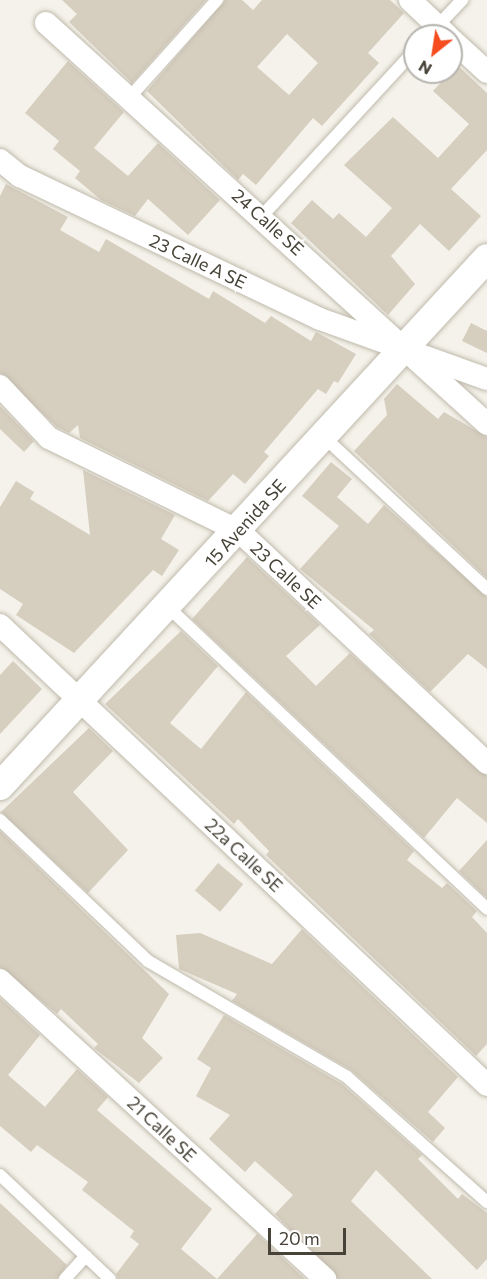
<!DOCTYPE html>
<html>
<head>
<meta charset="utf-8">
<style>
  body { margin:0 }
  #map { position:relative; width:487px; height:1279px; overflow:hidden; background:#f4f2ea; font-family:Commissioner,sans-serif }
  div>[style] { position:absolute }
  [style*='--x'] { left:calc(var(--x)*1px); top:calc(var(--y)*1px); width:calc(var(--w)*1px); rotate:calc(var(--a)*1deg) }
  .building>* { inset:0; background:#d6cebf; transform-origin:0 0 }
  .roads { filter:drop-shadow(0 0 2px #c0baac) drop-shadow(0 0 2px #c0baac) }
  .service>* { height:12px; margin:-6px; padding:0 6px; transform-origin:6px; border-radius:6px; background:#fff }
  .minor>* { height:22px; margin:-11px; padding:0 11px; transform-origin:11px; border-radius:11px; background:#fff }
  .tertiary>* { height:28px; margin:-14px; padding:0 14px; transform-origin:14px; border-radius:14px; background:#fff }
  span { translate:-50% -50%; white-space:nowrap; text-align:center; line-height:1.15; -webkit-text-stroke:4.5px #fff; paint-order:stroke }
  .street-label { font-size:18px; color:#484338 }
  .north { position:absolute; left:403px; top:24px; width:60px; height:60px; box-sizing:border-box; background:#fff; border:2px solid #b6b4af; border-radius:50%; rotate:210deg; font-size:16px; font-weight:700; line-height:24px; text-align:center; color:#484338 }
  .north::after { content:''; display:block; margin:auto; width:21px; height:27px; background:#f64c1e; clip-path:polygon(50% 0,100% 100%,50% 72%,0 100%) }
  .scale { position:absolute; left:268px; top:1228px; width:78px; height:27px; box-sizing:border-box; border:3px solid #484338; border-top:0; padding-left:8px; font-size:18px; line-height:21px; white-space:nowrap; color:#484338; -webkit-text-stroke:4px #fff; paint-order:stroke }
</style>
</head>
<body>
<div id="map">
  <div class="building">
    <div style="clip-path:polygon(62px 0,206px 0,132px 83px,69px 22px,77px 14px)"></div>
    <div style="clip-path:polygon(evenodd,225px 0,242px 0,253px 10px,262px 0,390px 0,404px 13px,368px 53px,379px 63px,322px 126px,313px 118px,256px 185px,243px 174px,238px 180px,147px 91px,225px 0,287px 34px,318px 63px,289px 95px,257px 67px,287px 34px)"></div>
    <div style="clip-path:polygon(68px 61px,124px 112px,94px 148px,128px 176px,158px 143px,220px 200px,188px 235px,148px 199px,135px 216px,101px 200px,75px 178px,80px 171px,53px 149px,59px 141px,25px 113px)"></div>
    <div style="clip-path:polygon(457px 65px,487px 93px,487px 150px,451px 189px,481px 216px,449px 251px,420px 224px,391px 256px,415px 284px,388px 315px,291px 223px,312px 200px,333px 219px,339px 213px,366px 237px,392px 208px,344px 165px,393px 117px,438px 158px,469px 124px,433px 91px)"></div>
    <div style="clip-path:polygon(6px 184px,68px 217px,60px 230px,99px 252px,106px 239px,209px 299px,213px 291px,265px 323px,271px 316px,311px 341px,316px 332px,356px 354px,338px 383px,334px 381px,326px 394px,318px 389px,264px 452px,269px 456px,245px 484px,233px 474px,208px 501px,80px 438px,78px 425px,69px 433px,57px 427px,0 373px,0 196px)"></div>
    <div style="clip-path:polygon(471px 323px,487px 331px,487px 353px,462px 341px)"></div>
    <div style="clip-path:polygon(397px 384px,438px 419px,444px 412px,487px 437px,487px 578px,354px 451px,387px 415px,384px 399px)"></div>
    <div style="clip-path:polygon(0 406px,34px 441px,24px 452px,0 429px)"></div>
    <div style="clip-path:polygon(331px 462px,352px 479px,337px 497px,368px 524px,384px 505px,487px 597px,487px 669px,468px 654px,430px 692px,369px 634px,374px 630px,300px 569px,339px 526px,302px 496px)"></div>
    <div style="clip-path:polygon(83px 470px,175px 515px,161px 539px,179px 550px,162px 576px,153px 570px,74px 653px,16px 615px,23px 604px,0 589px,0 507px,16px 481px,34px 492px,30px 499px,90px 535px)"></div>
    <div style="clip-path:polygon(247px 557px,320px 625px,286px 656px,316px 686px,350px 653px,487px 776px,487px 823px,457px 798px,424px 838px,192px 619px)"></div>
    <div style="clip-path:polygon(181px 631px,218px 666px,170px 723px,201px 749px,246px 692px,414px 851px,407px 860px,442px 888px,447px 883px,477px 911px,472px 917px,487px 933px,487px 1044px,476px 1056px,266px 855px,269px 851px,238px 819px,234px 824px,105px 704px)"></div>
    <div style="clip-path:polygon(13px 661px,42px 689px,0 734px,0 675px)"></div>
    <div style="clip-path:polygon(89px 728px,113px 751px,73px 792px,128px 850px,88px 893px,1px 812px)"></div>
    <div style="clip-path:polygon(0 831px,169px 994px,142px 1038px,163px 1058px,139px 1083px,94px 1048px,98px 1044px,61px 1009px,57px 1014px,0 967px)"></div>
    <div style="clip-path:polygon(487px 840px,487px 898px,459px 871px)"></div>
    <div style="left:218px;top:863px;width:33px;height:36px;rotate:40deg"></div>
    <div style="clip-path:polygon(302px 929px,458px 1077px,428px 1112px,445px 1128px,433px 1142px,351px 1070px,232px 1001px,237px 994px,179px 969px,176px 935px,200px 933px,272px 964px)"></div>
    <div style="clip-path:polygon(0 998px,40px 1035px,8px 1075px,45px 1107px,77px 1069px,108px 1097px,97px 1110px,212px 1209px,181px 1249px,217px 1279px,257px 1234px,305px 1279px,118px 1279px,116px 1274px,139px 1244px,130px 1237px,134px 1231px,82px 1190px,88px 1182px,37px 1145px,31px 1152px,0 1126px)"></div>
    <div style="clip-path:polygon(224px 1015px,342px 1084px,422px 1155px,418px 1159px,458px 1199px,462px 1194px,487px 1213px,487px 1259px,477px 1270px,376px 1170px,351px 1201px,432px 1279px,338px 1279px,275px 1214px,293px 1195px,255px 1161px,245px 1172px,209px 1139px,230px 1115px,196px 1096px,211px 1068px,197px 1059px)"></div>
    <div style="clip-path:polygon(0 1203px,67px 1265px,57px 1279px,0 1279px)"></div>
  </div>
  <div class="roads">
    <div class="service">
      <div style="--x:428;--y:36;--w:50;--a:-46.6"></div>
      <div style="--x:129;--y:98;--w:132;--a:-48.1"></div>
      <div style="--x:262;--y:216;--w:226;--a:-47.3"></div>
      <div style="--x:323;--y:436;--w:224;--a:43"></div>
      <div style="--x:168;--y:607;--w:439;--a:43.4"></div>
      <div style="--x:0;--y:820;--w:204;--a:43.6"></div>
      <div style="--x:148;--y:961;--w:230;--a:30.2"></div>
      <div style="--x:347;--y:1077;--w:188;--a:41.8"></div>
      <div style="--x:0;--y:1175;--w:151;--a:43.4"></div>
      <div style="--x:65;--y:1279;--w:31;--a:-48"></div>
    </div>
    <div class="minor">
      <div style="--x:410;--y:0;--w:52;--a:43.5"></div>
      <div style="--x:46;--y:23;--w:596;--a:42.28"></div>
      <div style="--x:451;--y:39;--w:49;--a:42.5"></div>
      <div style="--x:0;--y:160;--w:26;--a:39"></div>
      <div style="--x:20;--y:176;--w:332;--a:25.5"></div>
      <div style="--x:320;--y:319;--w:177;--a:19.8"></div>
      <div style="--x:0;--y:386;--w:71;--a:46.7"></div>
      <div style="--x:49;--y:438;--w:212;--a:26.1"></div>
      <div style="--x:239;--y:531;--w:340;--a:43.1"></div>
      <div style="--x:0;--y:625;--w:670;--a:43.37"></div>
      <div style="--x:0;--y:980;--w:442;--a:42.6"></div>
    </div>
    <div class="tertiary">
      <div style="--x:0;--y:786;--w:718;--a:-47.31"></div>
    </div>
  </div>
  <div class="street-label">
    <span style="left:268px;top:222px;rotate:42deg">24 Calle SE</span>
    <span style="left:198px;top:261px;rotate:25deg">23 Calle A SE</span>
    <span style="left:245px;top:523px;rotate:-48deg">15 Avenida SE</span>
    <span style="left:286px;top:575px;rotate:43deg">23 Calle SE</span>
    <span style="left:244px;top:855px;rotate:43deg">22a Calle SE</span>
    <span style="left:162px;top:1129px;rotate:43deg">21 Calle SE</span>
  </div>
  <div class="north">N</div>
  <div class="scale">20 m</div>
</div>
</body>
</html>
